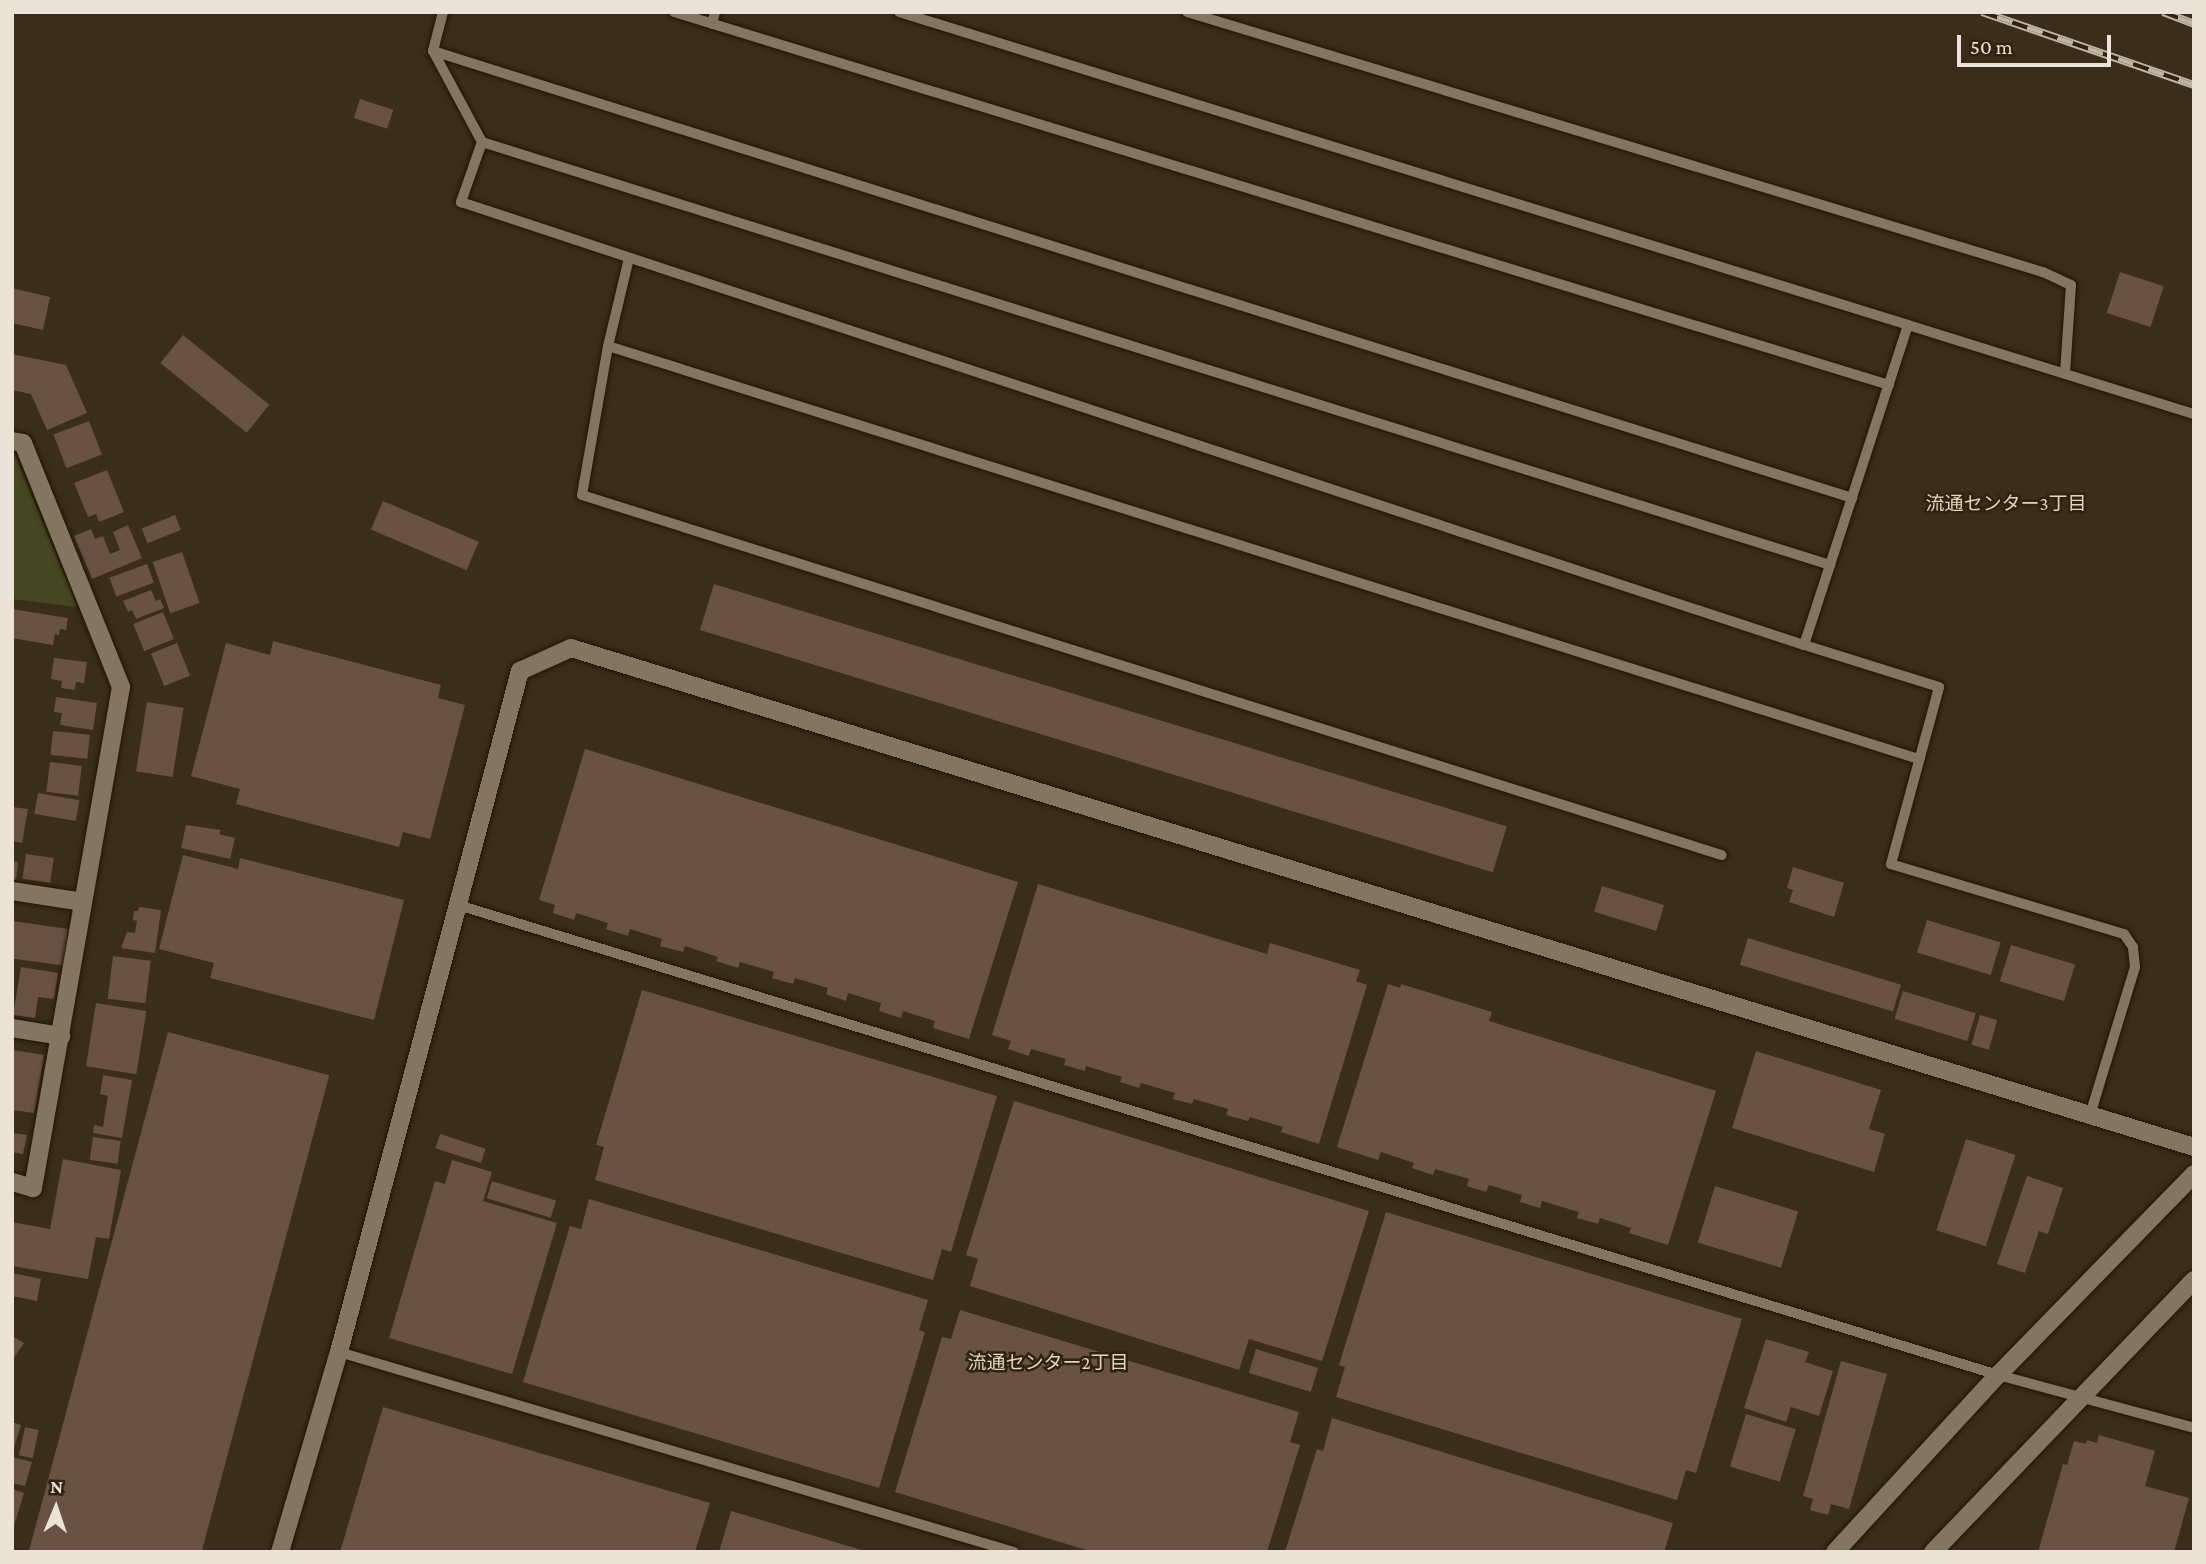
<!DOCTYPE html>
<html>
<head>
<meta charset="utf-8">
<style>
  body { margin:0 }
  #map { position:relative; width:2206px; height:1564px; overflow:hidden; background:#3a2d19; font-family:"Crimson Pro","Noto Sans JP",serif }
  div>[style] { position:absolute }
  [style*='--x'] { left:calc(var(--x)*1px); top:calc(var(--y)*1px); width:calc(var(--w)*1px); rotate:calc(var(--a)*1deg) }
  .green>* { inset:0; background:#444721 }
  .building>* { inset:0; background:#695244; transform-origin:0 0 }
  .roads { filter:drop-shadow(0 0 2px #211503) drop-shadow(0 0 2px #211503) }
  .service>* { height:10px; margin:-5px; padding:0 5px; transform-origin:5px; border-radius:5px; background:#83755f }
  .minor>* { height:18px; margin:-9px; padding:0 9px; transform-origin:9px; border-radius:9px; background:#83755f }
  .tertiary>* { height:18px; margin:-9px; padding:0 9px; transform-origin:9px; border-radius:9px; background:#83755f }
  .rail>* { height:8px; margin-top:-4px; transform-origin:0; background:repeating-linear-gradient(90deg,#2f230f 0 16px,#beb5a6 0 32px); box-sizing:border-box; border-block:2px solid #beb5a6 }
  span { translate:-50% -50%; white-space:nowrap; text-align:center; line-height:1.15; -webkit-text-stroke:5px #2f230f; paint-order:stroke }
  .neighbourhood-label { font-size:19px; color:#e4d4bc }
  .frame { position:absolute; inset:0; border:14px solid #ebe3d7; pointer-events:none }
  .north { position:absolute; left:21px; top:1473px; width:70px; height:70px; -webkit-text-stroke:5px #2f230f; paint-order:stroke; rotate:2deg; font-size:19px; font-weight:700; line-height:28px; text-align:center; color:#ebe3d7 }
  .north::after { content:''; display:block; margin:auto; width:24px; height:32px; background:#ebe3d7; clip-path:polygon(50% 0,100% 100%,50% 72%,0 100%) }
  .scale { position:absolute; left:1957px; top:35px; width:154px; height:32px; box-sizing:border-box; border:4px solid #ebe3d7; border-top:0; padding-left:9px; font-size:21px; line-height:24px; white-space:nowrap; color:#ebe3d7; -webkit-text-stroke:5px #2f230f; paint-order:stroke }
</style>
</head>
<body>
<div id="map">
  <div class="green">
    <div style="clip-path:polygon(12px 453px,14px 453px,77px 607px,12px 599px)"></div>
  </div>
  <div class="building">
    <div style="left:360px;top:99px;width:35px;height:20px;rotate:18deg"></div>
    <div style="left:2120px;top:272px;width:46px;height:43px;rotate:18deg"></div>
    <div style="clip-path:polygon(12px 288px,50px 297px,43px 330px,12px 323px)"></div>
    <div style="left:183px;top:335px;width:111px;height:36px;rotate:39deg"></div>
    <div style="clip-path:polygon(12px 354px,66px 365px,87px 413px,47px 430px,31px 394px,12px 390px)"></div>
    <div style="left:89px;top:421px;width:36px;height:38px;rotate:69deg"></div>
    <div style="clip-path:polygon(107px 470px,124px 512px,99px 522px,96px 514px,88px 517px,74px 483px)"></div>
    <div style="left:383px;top:501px;width:104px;height:31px;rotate:23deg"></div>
    <div style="left:175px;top:515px;width:16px;height:36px;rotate:68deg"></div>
    <div style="clip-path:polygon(128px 525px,142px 558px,92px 579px,74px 536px,91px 529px,95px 539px,103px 536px,110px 554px,120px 550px,113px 532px)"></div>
    <div style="left:182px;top:552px;width:54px;height:31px;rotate:71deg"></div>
    <div style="left:147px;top:564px;width:20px;height:40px;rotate:70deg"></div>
    <div style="left:714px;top:584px;width:829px;height:48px;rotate:17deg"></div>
    <div style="clip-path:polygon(151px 590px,156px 601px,160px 599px,164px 608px,136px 619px,132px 610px,128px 612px,123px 601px)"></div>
    <div style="clip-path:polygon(12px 609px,68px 618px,66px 630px,60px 629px,59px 635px,55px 634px,53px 645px,12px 638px)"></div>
    <div style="left:163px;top:612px;width:29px;height:32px;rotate:68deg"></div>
    <div style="clip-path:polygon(273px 641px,441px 685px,438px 698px,465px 705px,430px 839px,403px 832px,399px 847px,236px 804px,240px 789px,191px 776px,226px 643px,270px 655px)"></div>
    <div style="left:177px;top:643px;width:35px;height:28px;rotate:68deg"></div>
    <div style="clip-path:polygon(54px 658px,87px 662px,84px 683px,76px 682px,75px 690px,61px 688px,62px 681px,51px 679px)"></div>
    <div style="clip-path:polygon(56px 697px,97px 703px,93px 730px,60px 725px,62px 713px,54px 712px)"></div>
    <div style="left:147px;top:702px;width:37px;height:70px;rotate:9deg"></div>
    <div style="left:53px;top:731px;width:37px;height:24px;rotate:6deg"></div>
    <div style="clip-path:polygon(585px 749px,1018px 882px,969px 1039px,933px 1028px,935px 1021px,903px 1011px,901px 1018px,879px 1011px,881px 1003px,848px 993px,846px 1001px,826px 994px,828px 988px,795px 978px,793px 984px,772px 978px,774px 972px,740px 962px,738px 968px,716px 961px,718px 957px,685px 946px,683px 952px,660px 946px,662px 939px,630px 929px,628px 936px,606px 929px,608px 923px,576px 913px,574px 920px,553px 913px,555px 905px,539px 900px)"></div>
    <div style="left:50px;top:762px;width:32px;height:30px;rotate:7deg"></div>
    <div style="left:38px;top:793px;width:42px;height:21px;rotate:10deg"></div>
    <div style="clip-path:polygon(12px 807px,28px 809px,22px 843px,12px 841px)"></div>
    <div style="clip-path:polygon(186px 825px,221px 830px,219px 834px,235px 838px,230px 859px,181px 848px)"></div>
    <div style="left:26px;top:854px;width:28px;height:25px;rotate:8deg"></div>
    <div style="clip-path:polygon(183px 855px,238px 869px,240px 858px,404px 900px,374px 1020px,210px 978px,214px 963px,159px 949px)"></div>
    <div style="clip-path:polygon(12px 861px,18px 862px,16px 880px,12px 879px)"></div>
    <div style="clip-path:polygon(1793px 867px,1844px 883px,1834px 917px,1789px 902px,1793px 890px,1787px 888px)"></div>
    <div style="clip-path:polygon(1038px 884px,1267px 954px,1270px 943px,1360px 970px,1356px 981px,1367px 985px,1319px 1144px,1281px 1132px,1283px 1127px,1250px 1117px,1248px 1121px,1226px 1115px,1228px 1109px,1194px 1099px,1192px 1104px,1173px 1099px,1175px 1093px,1141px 1083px,1139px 1088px,1120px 1082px,1122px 1077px,1086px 1066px,1085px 1071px,1064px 1065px,1066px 1059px,1031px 1049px,1029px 1056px,1008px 1049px,1011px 1041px,992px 1035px)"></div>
    <div style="left:1602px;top:886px;width:65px;height:27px;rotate:17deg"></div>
    <div style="clip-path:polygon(139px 907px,161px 910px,155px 953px,121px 948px,127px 932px,135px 933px,137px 921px,133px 920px,134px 911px,138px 911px)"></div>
    <div style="left:1927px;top:920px;width:77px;height:34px;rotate:17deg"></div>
    <div style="left:12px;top:921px;width:57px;height:37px;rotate:8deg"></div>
    <div style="left:1748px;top:938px;width:160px;height:28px;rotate:17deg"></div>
    <div style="left:2011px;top:945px;width:67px;height:38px;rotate:17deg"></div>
    <div style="left:113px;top:956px;width:38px;height:43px;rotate:7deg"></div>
    <div style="clip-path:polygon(21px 967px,58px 973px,54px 999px,38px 997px,35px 1018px,13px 1015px)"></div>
    <div style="clip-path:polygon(1388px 984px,1400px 988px,1401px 984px,1492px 1012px,1489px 1021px,1716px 1091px,1668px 1245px,1629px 1233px,1631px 1228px,1600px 1218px,1598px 1224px,1577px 1218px,1579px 1212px,1542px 1201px,1540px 1208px,1520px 1202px,1522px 1195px,1489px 1185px,1486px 1192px,1467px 1186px,1469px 1179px,1435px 1169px,1433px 1175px,1412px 1168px,1414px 1163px,1381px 1152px,1378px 1160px,1337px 1147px)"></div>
    <div style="clip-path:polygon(642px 990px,997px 1096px,951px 1252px,942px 1249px,933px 1280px,595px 1180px,604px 1147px,596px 1145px)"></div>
    <div style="left:1903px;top:991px;width:76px;height:29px;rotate:17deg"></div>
    <div style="left:96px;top:1003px;width:51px;height:64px;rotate:9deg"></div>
    <div style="left:1980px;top:1015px;width:18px;height:31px;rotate:16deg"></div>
    <div style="left:168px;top:1032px;width:167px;height:539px;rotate:15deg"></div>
    <div style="clip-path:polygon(12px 1050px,44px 1055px,34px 1113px,12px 1110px)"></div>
    <div style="clip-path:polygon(1756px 1051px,1881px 1090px,1869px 1129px,1885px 1134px,1874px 1172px,1732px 1128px)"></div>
    <div style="clip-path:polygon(103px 1075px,132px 1080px,122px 1138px,93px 1133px,94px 1125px,103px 1127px,108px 1096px,100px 1094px)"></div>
    <div style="clip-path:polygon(1014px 1101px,1369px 1211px,1322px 1361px,1249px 1339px,1239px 1370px,970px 1286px,978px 1259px,966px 1255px)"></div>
    <div style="clip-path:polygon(12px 1133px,27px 1135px,23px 1154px,12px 1152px)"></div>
    <div style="left:440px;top:1134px;width:48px;height:15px;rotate:18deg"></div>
    <div style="left:93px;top:1137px;width:28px;height:23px;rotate:8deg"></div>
    <div style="left:1966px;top:1139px;width:52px;height:96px;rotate:18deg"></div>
    <div style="clip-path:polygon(63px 1159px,121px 1170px,109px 1239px,96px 1237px,88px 1279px,12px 1266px,12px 1222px,50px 1229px)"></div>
    <div style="clip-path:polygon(452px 1160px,492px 1172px,483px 1201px,557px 1223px,512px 1374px,389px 1338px,435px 1181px,445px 1184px)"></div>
    <div style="clip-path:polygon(2027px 1176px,2063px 1188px,2048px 1234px,2039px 1231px,2025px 1273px,1997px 1264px)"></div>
    <div style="left:492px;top:1181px;width:67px;height:18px;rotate:17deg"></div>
    <div style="left:1715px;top:1186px;width:87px;height:59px;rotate:17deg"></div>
    <div style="clip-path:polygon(589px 1199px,928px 1300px,919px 1330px,925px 1332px,879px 1488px,523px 1382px,570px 1226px,581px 1229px)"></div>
    <div style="clip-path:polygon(1386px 1212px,1742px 1319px,1696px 1473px,1686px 1470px,1677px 1500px,1336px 1397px,1345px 1367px,1339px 1365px)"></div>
    <div style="clip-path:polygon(12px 1273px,41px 1279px,37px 1301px,12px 1296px)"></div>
    <div style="clip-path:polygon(960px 1310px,1299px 1412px,1290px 1442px,1300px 1445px,1267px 1552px,1093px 1552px,895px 1492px,942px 1337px,951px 1339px)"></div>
    <div style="clip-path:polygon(12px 1336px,24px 1343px,12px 1361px)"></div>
    <div style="clip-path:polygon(1766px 1339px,1809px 1352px,1805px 1362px,1833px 1371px,1819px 1416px,1791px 1407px,1786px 1422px,1744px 1408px)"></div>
    <div style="left:1256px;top:1349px;width:65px;height:25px;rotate:17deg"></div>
    <div style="clip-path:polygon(1841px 1361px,1887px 1374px,1849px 1509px,1831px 1504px,1828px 1515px,1810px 1510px,1813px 1499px,1803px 1496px)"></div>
    <div style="clip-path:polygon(383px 1407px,710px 1503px,695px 1552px,340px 1552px)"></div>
    <div style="left:1746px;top:1414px;width:52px;height:55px;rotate:17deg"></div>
    <div style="clip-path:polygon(1332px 1418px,1673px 1523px,1664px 1552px,1285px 1552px,1317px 1449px,1323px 1451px)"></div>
    <div style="clip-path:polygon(12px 1422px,21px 1425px,13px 1451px,12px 1451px)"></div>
    <div style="left:25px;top:1427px;width:14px;height:29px;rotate:12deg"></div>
    <div style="clip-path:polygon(2099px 1435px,2155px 1451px,2145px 1486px,2189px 1498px,2174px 1552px,2038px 1552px,2063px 1464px,2067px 1465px,2074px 1441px,2086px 1444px,2087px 1440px,2097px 1443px)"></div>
    <div style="clip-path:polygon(12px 1457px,32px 1462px,25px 1486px,12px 1483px)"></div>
    <div style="clip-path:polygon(12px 1489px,24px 1493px,13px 1529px,12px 1528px)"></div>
    <div style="clip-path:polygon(731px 1511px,865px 1551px,865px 1552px,719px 1552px)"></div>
  </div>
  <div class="roads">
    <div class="service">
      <div style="--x:443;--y:12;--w:40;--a:104.4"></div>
      <div style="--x:433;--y:51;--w:1488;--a:17.48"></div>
      <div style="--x:674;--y:12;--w:1271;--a:17.07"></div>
      <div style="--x:899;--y:12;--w:1056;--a:17.23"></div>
      <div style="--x:1187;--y:12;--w:895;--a:16.9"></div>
      <div style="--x:2043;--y:272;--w:31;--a:25"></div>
      <div style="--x:2071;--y:285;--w:89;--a:93.9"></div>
      <div style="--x:712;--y:24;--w:12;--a:-76"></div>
      <div style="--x:433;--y:51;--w:103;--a:61.7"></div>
      <div style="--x:482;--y:142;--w:1413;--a:17.42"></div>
      <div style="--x:482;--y:142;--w:64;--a:109.3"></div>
      <div style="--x:461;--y:202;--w:1414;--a:18.26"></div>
      <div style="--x:629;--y:258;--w:90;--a:103.4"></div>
      <div style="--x:608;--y:346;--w:1375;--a:17.49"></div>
      <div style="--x:608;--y:346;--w:151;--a:99.9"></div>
      <div style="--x:582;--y:495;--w:1195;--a:17.53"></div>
      <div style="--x:458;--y:905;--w:1610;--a:16.97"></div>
      <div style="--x:1998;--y:1375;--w:203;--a:15.1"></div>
      <div style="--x:2090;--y:1115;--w:155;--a:-73.1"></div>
      <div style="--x:2135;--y:967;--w:20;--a:-96"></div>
      <div style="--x:2133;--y:947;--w:16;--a:-125"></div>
      <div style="--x:2124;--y:934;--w:243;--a:-163.3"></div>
      <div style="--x:1891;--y:864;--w:183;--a:-74.8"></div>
      <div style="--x:1939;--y:687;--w:141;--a:-162.7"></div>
      <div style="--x:1804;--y:645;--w:336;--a:-72"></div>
      <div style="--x:1908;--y:325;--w:300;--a:17.3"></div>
      <div style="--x:339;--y:1352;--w:704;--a:16.5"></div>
    </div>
    <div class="minor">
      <div style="--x:12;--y:441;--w:11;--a:10"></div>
      <div style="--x:23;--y:443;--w:263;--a:68.1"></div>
      <div style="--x:121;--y:687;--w:509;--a:99.96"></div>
      <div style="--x:33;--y:1188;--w:22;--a:-164"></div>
      <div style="--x:12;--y:891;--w:72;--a:8.8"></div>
      <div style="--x:12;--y:1028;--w:50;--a:9.3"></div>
      <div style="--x:280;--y:1552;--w:209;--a:-73.6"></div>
      <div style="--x:339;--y:1352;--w:705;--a:-75.12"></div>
      <div style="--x:520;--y:671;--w:56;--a:-24.3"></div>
      <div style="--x:571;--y:648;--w:1698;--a:17.09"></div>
    </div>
    <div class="tertiary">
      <div style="--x:1835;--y:1552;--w:241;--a:-47.4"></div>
      <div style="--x:1998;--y:1375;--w:281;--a:-45.7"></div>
      <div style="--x:1933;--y:1552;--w:377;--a:-46.2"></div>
    </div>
  </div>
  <div class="rail">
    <div style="--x:1982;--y:12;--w:224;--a:19"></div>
    <div style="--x:2163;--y:12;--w:33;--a:21"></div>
  </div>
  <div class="neighbourhood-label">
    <span style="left:2006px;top:504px">流通センター3丁目</span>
    <span style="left:1048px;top:1363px">流通センター2丁目</span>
  </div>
  <div class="frame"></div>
  <div class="north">N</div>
  <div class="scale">50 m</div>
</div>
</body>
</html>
